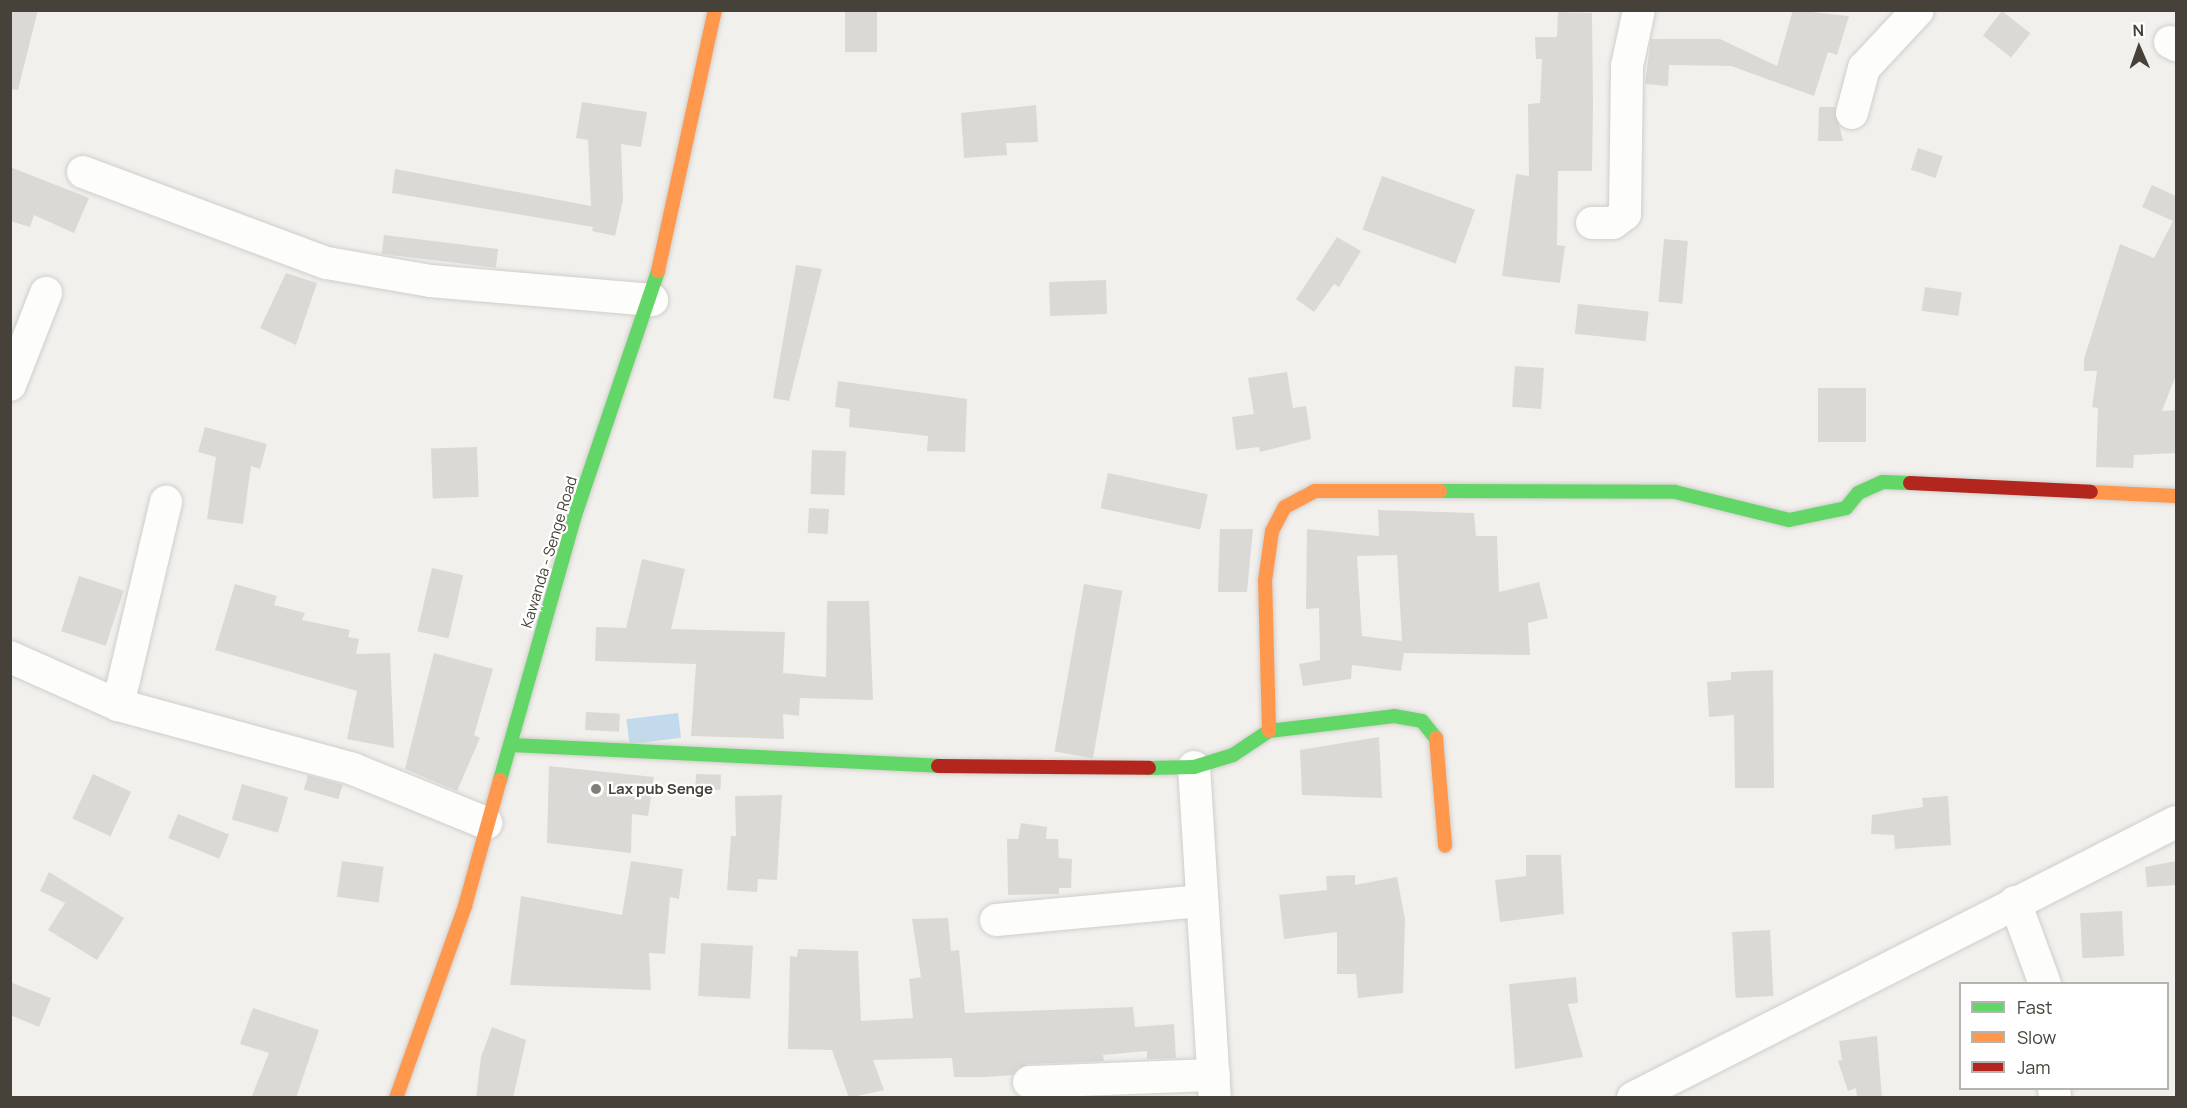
<!DOCTYPE html>
<html>
<head>
<meta charset="utf-8">
<style>
  body { margin:0 }
  #map { position:relative; width:2187px; height:1108px; overflow:hidden; background:#f2f0ed; font-family:Manrope,sans-serif }
  div>[style] { position:absolute }
  [style*='--x'] { left:calc(var(--x)*1px); top:calc(var(--y)*1px); width:calc(var(--w)*1px); rotate:calc(var(--a)*1deg) }
  .water>* { inset:0; background:#c2daeb; transform-origin:0 0 }
  .building>* { inset:0; background:#dbd9d5; transform-origin:0 0 }
  .roads { filter:drop-shadow(0 0 2px #d0ceca) drop-shadow(0 0 2px #d0ceca) }
  .street>* { height:32px; margin:-16px; padding:0 16px; transform-origin:16px; border-radius:16px; background:#fdfdfc }
  .fast>* { height:14px; margin:-7px; padding:0 7px; transform-origin:7px; border-radius:7px; background:#63d668 }
  .slow>* { height:14px; margin:-7px; padding:0 7px; transform-origin:7px; border-radius:7px; background:#ff974d }
  .jam>* { height:14px; margin:-7px; padding:0 7px; transform-origin:7px; border-radius:7px; background:#b3261e }
  .dots>* { width:16px; height:16px; translate:-50% -50%; box-sizing:border-box; border:3px solid #fff; border-radius:50% }
  span { translate:-50% -50%; white-space:nowrap; text-align:center; line-height:1.15; -webkit-text-stroke:4.5px #fff; paint-order:stroke }
  .street-label { font-size:15px; color:#474239 }
  .poi-label { font-size:15px; color:#474239; font-weight:700 }
  .left { translate:0 -50%; text-align:left }
  .frame { position:absolute; inset:0; border:12px solid #474239; pointer-events:none }
  .legend { position:absolute; left:1959px; top:982px; width:210px; height:108px; box-sizing:border-box; background:#fff; border:2px solid #b5b3b0; margin:0; padding:8px 10px; list-style:none; font-size:18px; color:#474239 }
  .legend li { display:flex; align-items:center; gap:12px; height:30px }
  .legend b { width:30px; border:2px solid #b5b3b0 }
  .north { position:absolute; left:2109px; top:18px; width:60px; height:60px; -webkit-text-stroke:4px #fff; paint-order:stroke; rotate:358deg; font-size:16px; font-weight:700; line-height:24px; text-align:center; color:#474239 }
  .north::after { content:''; display:block; margin:auto; width:21px; height:27px; background:#474239; clip-path:polygon(50% 0,100% 100%,50% 72%,0 100%) }
</style>
</head>
<body>
<div id="map">
  <div class="water">
    <div style="left:678px;top:713px;width:25px;height:52px;rotate:83deg"></div>
  </div>
  <div class="building">
    <div style="clip-path:polygon(10px 10px,38px 10px,18px 90px,10px 89px)"></div>
    <div style="left:845px;top:10px;width:32px;height:42px"></div>
    <div style="clip-path:polygon(1793px 10px,1849px 16px,1837px 55px,1828px 52px,1814px 96px,1731px 66px,1669px 65px,1668px 86px,1645px 84px,1651px 39px,1720px 39px,1777px 66px)"></div>
    <div style="left:2002px;top:11px;width:36px;height:31px;rotate:38deg"></div>
    <div style="clip-path:polygon(1558px 12px,1592px 13px,1593px 103px,1592px 171px,1558px 171px,1557px 245px,1565px 246px,1560px 283px,1502px 276px,1516px 174px,1529px 176px,1528px 104px,1540px 103px,1542px 59px,1536px 59px,1535px 37px,1557px 37px)"></div>
    <div style="clip-path:polygon(582px 102px,647px 112px,641px 147px,621px 144px,623px 200px,615px 236px,592px 231px,593px 227px,392px 193px,395px 169px,591px 206px,588px 140px,576px 138px)"></div>
    <div style="clip-path:polygon(1036px 105px,1038px 142px,1006px 143px,1007px 155px,964px 158px,961px 113px)"></div>
    <div style="clip-path:polygon(1819px 107px,1835px 107px,1843px 141px,1818px 141px)"></div>
    <div style="left:1918px;top:148px;width:26px;height:23px;rotate:18deg"></div>
    <div style="clip-path:polygon(10px 167px,89px 198px,74px 233px,34px 215px,30px 227px,10px 221px)"></div>
    <div style="left:1382px;top:176px;width:99px;height:57px;rotate:20deg"></div>
    <div style="clip-path:polygon(2152px 185px,2176px 196px,2176px 375px,2162px 411px,2176px 410px,2176px 453px,2134px 455px,2133px 468px,2096px 467px,2098px 408px,2092px 407px,2097px 371px,2084px 371px,2084px 359px,2120px 244px,2154px 258px,2173px 221px,2142px 207px)"></div>
    <div style="left:384px;top:235px;width:115px;height:19px;rotate:7deg"></div>
    <div style="clip-path:polygon(1337px 237px,1361px 251px,1339px 287px,1334px 284px,1314px 312px,1296px 299px)"></div>
    <div style="left:1664px;top:239px;width:24px;height:63px;rotate:5deg"></div>
    <div style="clip-path:polygon(796px 265px,822px 269px,789px 401px,773px 398px)"></div>
    <div style="clip-path:polygon(286px 273px,317px 283px,296px 345px,260px 328px)"></div>
    <div style="left:1106px;top:280px;width:34px;height:57px;rotate:88deg"></div>
    <div style="left:1925px;top:287px;width:37px;height:24px;rotate:8deg"></div>
    <div style="left:1578px;top:304px;width:71px;height:30px;rotate:6deg"></div>
    <div style="left:1515px;top:366px;width:29px;height:41px;rotate:4deg"></div>
    <div style="clip-path:polygon(1287px 372px,1293px 408px,1306px 406px,1311px 439px,1260px 452px,1259px 447px,1236px 450px,1232px 417px,1254px 414px,1248px 378px)"></div>
    <div style="clip-path:polygon(838px 381px,967px 399px,965px 452px,927px 451px,928px 436px,849px 427px,850px 409px,835px 407px)"></div>
    <div style="left:1818px;top:388px;width:48px;height:54px"></div>
    <div style="clip-path:polygon(205px 427px,267px 444px,260px 469px,251px 466px,243px 524px,207px 519px,216px 457px,198px 452px)"></div>
    <div style="left:477px;top:447px;width:50px;height:46px;rotate:88deg"></div>
    <div style="left:812px;top:450px;width:34px;height:44px;rotate:2deg"></div>
    <div style="left:1108px;top:473px;width:102px;height:36px;rotate:12deg"></div>
    <div style="left:809px;top:508px;width:20px;height:25px;rotate:3deg"></div>
    <div style="clip-path:polygon(evenodd,1378px 510px,1474px 513px,1476px 536px,1497px 536px,1499px 592px,1539px 582px,1548px 618px,1528px 623px,1530px 655px,1404px 653px,1401px 671px,1352px 665px,1351px 679px,1303px 686px,1299px 664px,1320px 660px,1319px 608px,1306px 609px,1307px 529px,1379px 536px,1378px 510px,1397px 555px,1402px 641px,1362px 636px,1357px 556px,1397px 555px)"></div>
    <div style="clip-path:polygon(1220px 529px,1253px 529px,1247px 592px,1218px 592px)"></div>
    <div style="clip-path:polygon(642px 559px,685px 569px,671px 629px,785px 632px,783px 673px,826px 677px,827px 601px,869px 601px,873px 700px,800px 698px,799px 716px,783px 714px,784px 739px,691px 736px,696px 664px,595px 661px,596px 627px,626px 628px)"></div>
    <div style="left:432px;top:568px;width:32px;height:65px;rotate:13deg"></div>
    <div style="left:79px;top:576px;width:47px;height:58px;rotate:18deg"></div>
    <div style="clip-path:polygon(235px 584px,277px 596px,274px 605px,305px 613px,302px 620px,350px 630px,348px 637px,359px 639px,356px 654px,390px 653px,394px 748px,347px 739px,357px 691px,215px 650px)"></div>
    <div style="left:1084px;top:584px;width:39px;height:170px;rotate:10deg"></div>
    <div style="clip-path:polygon(434px 653px,493px 669px,474px 735px,480px 738px,457px 791px,405px 769px)"></div>
    <div style="clip-path:polygon(1773px 670px,1774px 788px,1735px 788px,1734px 715px,1709px 717px,1707px 682px,1731px 680px,1731px 672px)"></div>
    <div style="left:586px;top:712px;width:34px;height:18px;rotate:3deg"></div>
    <div style="clip-path:polygon(1379px 737px,1382px 798px,1302px 795px,1300px 750px)"></div>
    <div style="clip-path:polygon(549px 766px,654px 777px,648px 816px,632px 814px,631px 853px,547px 843px)"></div>
    <div style="left:93px;top:774px;width:42px;height:49px;rotate:25deg"></div>
    <div style="left:696px;top:774px;width:25px;height:15px;rotate:2deg"></div>
    <div style="left:308px;top:775px;width:36px;height:15px;rotate:16deg"></div>
    <div style="left:242px;top:784px;width:48px;height:37px;rotate:16deg"></div>
    <div style="clip-path:polygon(782px 795px,777px 880px,758px 879px,757px 892px,727px 890px,731px 836px,736px 836px,735px 796px)"></div>
    <div style="clip-path:polygon(1948px 796px,1951px 845px,1895px 849px,1894px 835px,1871px 834px,1872px 815px,1923px 807px,1922px 798px)"></div>
    <div style="left:178px;top:814px;width:55px;height:26px;rotate:22deg"></div>
    <div style="clip-path:polygon(1021px 823px,1047px 827px,1046px 839px,1058px 839px,1059px 858px,1072px 859px,1071px 888px,1059px 888px,1059px 894px,1008px 895px,1007px 839px,1018px 839px)"></div>
    <div style="clip-path:polygon(1526px 855px,1561px 855px,1564px 914px,1500px 922px,1495px 880px,1526px 876px)"></div>
    <div style="left:342px;top:861px;width:42px;height:36px;rotate:8deg"></div>
    <div style="clip-path:polygon(631px 861px,683px 869px,679px 899px,670px 897px,665px 954px,649px 953px,651px 990px,510px 985px,521px 896px,622px 915px)"></div>
    <div style="clip-path:polygon(2176px 861px,2176px 885px,2147px 887px,2145px 867px)"></div>
    <div style="clip-path:polygon(49px 872px,124px 918px,97px 960px,48px 930px,65px 903px,40px 891px)"></div>
    <div style="clip-path:polygon(1355px 875px,1355px 885px,1397px 877px,1405px 919px,1403px 993px,1358px 998px,1356px 974px,1337px 974px,1337px 932px,1284px 939px,1279px 895px,1327px 890px,1326px 876px)"></div>
    <div style="left:2122px;top:911px;width:45px;height:42px;rotate:87deg"></div>
    <div style="clip-path:polygon(948px 918px,951px 951px,959px 950px,965px 1013px,1133px 1007px,1135px 1027px,1174px 1024px,1176px 1058px,1147px 1059px,1147px 1051px,1103px 1055px,1104px 1061px,1028px 1064px,1013px 1075px,986px 1077px,954px 1077px,952px 1058px,873px 1060px,884px 1090px,849px 1098px,832px 1050px,788px 1049px,790px 956px,797px 957px,798px 949px,858px 951px,861px 1021px,913px 1018px,909px 979px,921px 977px,912px 919px)"></div>
    <div style="left:1770px;top:930px;width:66px;height:38px;rotate:87deg"></div>
    <div style="left:701px;top:943px;width:52px;height:53px;rotate:3deg"></div>
    <div style="clip-path:polygon(1576px 977px,1578px 1003px,1568px 1004px,1583px 1057px,1515px 1069px,1509px 984px)"></div>
    <div style="clip-path:polygon(10px 982px,51px 998px,39px 1027px,10px 1015px)"></div>
    <div style="clip-path:polygon(253px 1008px,319px 1030px,296px 1098px,251px 1098px,269px 1053px,240px 1044px)"></div>
    <div style="clip-path:polygon(492px 1027px,526px 1040px,513px 1098px,476px 1098px,481px 1057px)"></div>
    <div style="clip-path:polygon(1877px 1036px,1882px 1098px,1857px 1098px,1856px 1088px,1848px 1091px,1838px 1061px,1842px 1060px,1839px 1041px)"></div>
  </div>
  <div class="roads">
    <div class="street">
      <div style="--x:2170;--y:42;--w:7;--a:27"></div>
      <div style="--x:1852;--y:113;--w:47;--a:-75.1"></div>
      <div style="--x:1864;--y:68;--w:79;--a:-47"></div>
      <div style="--x:83;--y:172;--w:260;--a:20.5"></div>
      <div style="--x:327;--y:263;--w:105;--a:9.9"></div>
      <div style="--x:430;--y:281;--w:223;--a:4.9"></div>
      <div style="--x:1592;--y:223;--w:21;--a:0"></div>
      <div style="--x:1613;--y:223;--w:15;--a:-37"></div>
      <div style="--x:1625;--y:214;--w:148;--a:-89.2"></div>
      <div style="--x:1627;--y:66;--w:57;--a:-77.9"></div>
      <div style="--x:10;--y:385;--w:99;--a:-68.6"></div>
      <div style="--x:10;--y:657;--w:118;--a:24"></div>
      <div style="--x:118;--y:705;--w:244;--a:15.2"></div>
      <div style="--x:353;--y:769;--w:144;--a:22.1"></div>
      <div style="--x:118;--y:705;--w:209;--a:-76.7"></div>
      <div style="--x:1194;--y:767;--w:332;--a:86.4"></div>
      <div style="--x:2015;--y:902;--w:87;--a:69.9"></div>
      <div style="--x:996;--y:920;--w:207;--a:-5.3"></div>
      <div style="--x:1029;--y:1082;--w:185;--a:-2.2"></div>
      <div style="--x:2054;--y:1088;--w:10;--a:84"></div>
      <div style="--x:1633;--y:1098;--w:609;--a:-26.94"></div>
    </div>
    <div class="fast">
      <div style="--x:1440;--y:491;--w:235;--a:0.2"></div>
      <div style="--x:1675;--y:492;--w:117;--a:13.8"></div>
      <div style="--x:1789;--y:520;--w:58;--a:-11.9"></div>
      <div style="--x:1846;--y:508;--w:19;--a:-51"></div>
      <div style="--x:1858;--y:493;--w:27;--a:-24"></div>
      <div style="--x:1883;--y:482;--w:27;--a:2"></div>
      <div style="--x:512;--y:745;--w:427;--a:2.8"></div>
      <div style="--x:1149;--y:768;--w:45;--a:-1.3"></div>
      <div style="--x:1194;--y:767;--w:41;--a:-17.1"></div>
      <div style="--x:1233;--y:755;--w:43;--a:-33.7"></div>
      <div style="--x:1269;--y:731;--w:126;--a:-6.8"></div>
      <div style="--x:1394;--y:716;--w:28;--a:10"></div>
      <div style="--x:1422;--y:721;--w:22;--a:51"></div>
      <div style="--x:500;--y:780;--w:272;--a:-74.2"></div>
      <div style="--x:574;--y:518;--w:261;--a:-71.2"></div>
    </div>
    <div class="slow">
      <div style="--x:658;--y:271;--w:267;--a:-77.7"></div>
      <div style="--x:2091;--y:492;--w:85;--a:2.7"></div>
      <div style="--x:1269;--y:731;--w:150;--a:-91.5"></div>
      <div style="--x:1265;--y:581;--w:50;--a:-82"></div>
      <div style="--x:1272;--y:531;--w:27;--a:-62"></div>
      <div style="--x:1285;--y:507;--w:34;--a:-28"></div>
      <div style="--x:1315;--y:491;--w:125;--a:0"></div>
      <div style="--x:1436;--y:738;--w:108;--a:85.2"></div>
      <div style="--x:396;--y:1098;--w:204;--a:-70.2"></div>
      <div style="--x:465;--y:906;--w:131;--a:-74.5"></div>
    </div>
    <div class="jam">
      <div style="--x:1910;--y:483;--w:181;--a:2.8"></div>
      <div style="--x:938;--y:766;--w:211;--a:0.5"></div>
    </div>
  </div>
  <div class="dots">
    <div style="left:596px;top:789px;background:#837f78"></div>
  </div>
  <div class="street-label">
    <span style="left:549px;top:552px;rotate:-73deg">Kawanda - Senge Road</span>
  </div>
  <div class="poi-label">
    <span class="left" style="left:608px;top:789px">Lax pub Senge</span>
  </div>
  <div class="frame"></div>
  <ul class="legend">
  <li><b style="height:8px;background:#63d668"></b>Fast</li>
  <li><b style="height:8px;background:#ff974d"></b>Slow</li>
  <li><b style="height:8px;background:#b3261e"></b>Jam</li>
  </ul>
  <div class="north">N</div>
</div>
</body>
</html>
